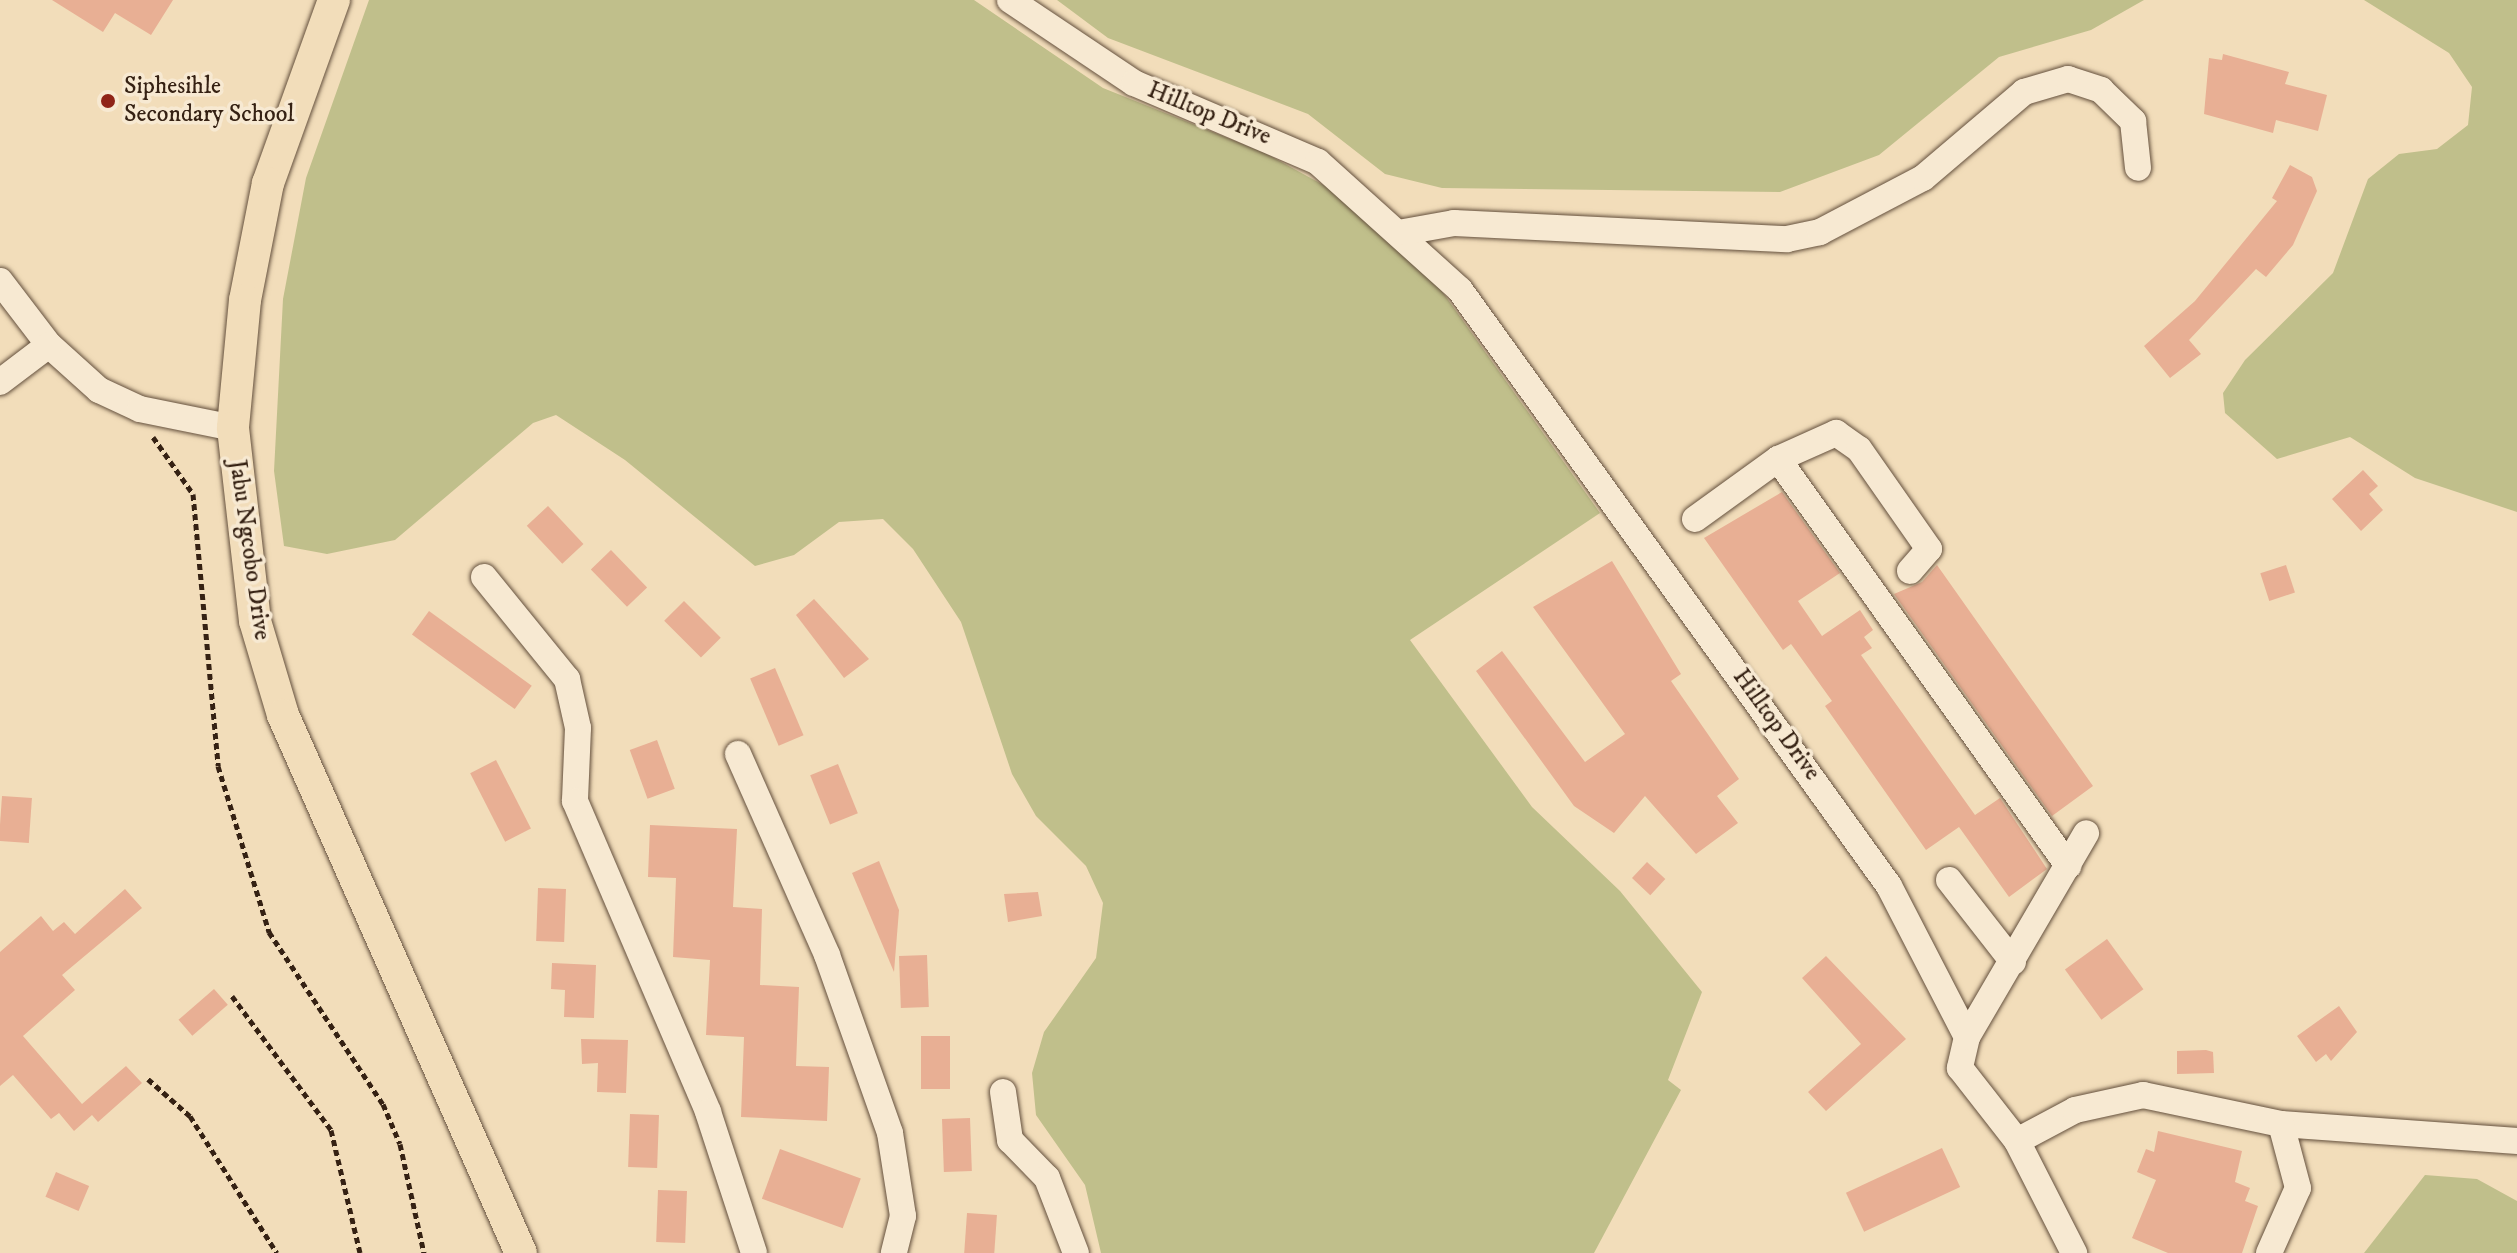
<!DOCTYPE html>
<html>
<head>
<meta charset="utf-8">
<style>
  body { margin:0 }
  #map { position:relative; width:2517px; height:1253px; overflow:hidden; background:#f2ddba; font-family:"IM FELL DW Pica",serif }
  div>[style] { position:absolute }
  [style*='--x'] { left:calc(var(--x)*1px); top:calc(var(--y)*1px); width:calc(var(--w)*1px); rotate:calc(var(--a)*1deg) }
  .green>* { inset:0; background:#c0bf8b }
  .building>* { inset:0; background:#e8af94; transform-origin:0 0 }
  .path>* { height:5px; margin-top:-2.5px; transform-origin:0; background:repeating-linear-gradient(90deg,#352113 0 6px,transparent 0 10px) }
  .roads { filter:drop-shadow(0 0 2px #64503d) drop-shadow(0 0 2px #64503d) }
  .minor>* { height:26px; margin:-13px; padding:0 13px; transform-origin:13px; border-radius:13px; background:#f7e9d2 }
  .major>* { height:32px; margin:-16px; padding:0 16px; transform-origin:16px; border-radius:16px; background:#f2ddba }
  .dots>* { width:22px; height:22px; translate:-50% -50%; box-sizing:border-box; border:4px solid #f7e9d2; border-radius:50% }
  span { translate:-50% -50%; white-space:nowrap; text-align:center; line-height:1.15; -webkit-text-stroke:7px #f7e9d2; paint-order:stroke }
  .poi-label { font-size:24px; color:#352113 }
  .left { translate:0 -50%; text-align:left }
  .street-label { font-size:24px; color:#352113 }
</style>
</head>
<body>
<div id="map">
  <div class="green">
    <div style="clip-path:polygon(369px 0,974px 0,1103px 88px,1265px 153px,1327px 187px,1434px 280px,1600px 513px,1410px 640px,1532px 807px,1620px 891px,1702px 992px,1668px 1080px,1681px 1090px,1594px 1253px,1101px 1253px,1085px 1185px,1036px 1115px,1032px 1073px,1044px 1032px,1096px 958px,1103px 903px,1086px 866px,1036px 816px,1012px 774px,961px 622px,913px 549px,883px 519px,839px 522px,794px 555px,755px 566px,625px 460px,556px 415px,533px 423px,395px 540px,327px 554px,284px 546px,274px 471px,283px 299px,306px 178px)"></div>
    <div style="clip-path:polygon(1057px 0,2144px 0,2091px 30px,1999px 57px,1879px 155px,1780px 192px,1442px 188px,1385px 174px,1308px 114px,1108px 38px)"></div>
    <div style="clip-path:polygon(2364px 0,2517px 0,2517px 512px,2415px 478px,2350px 437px,2277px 459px,2225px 413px,2223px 393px,2245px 360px,2333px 273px,2368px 179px,2399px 154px,2437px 149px,2468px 125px,2472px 87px,2449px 53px)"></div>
    <div style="clip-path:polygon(2425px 1175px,2477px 1179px,2517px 1201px,2517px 1253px,2364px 1253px)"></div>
  </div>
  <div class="building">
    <div style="clip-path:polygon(52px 0,173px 0,151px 35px,115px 13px,103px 32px)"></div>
    <div style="clip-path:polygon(2223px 54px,2289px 72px,2285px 84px,2327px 95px,2318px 131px,2276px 120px,2273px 133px,2204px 114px,2209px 58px,2222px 60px)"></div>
    <div style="clip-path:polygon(2290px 165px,2312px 177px,2317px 191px,2293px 245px,2266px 277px,2256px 269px,2189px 340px,2201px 354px,2170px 378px,2144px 346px,2195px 301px,2277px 201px,2272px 198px)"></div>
    <div style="clip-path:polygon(2363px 470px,2378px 486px,2369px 494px,2383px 510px,2361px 531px,2332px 499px)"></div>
    <div style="clip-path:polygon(1782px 492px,1840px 573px,1798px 601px,1822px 636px,1860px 610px,1873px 630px,1864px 637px,1872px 648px,1861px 655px,1975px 815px,2000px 798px,2047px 869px,2009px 897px,1959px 827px,1926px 850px,1825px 706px,1832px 701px,1791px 644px,1783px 650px,1704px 538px)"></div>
    <div style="left:548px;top:506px;width:52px;height:29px;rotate:47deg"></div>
    <div style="left:611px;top:550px;width:52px;height:28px;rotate:46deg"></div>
    <div style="clip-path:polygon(1612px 561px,1681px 674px,1671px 681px,1739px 779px,1717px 796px,1738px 823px,1696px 854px,1645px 796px,1614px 833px,1574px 806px,1476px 671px,1502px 651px,1585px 762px,1625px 734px,1533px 607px)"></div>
    <div style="clip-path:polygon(1937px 565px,2093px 786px,2052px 816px,1894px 594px,1922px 582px)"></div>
    <div style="left:2286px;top:565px;width:29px;height:27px;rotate:72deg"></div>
    <div style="clip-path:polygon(814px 599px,869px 659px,844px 678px,796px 615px)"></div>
    <div style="left:684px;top:601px;width:52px;height:28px;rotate:45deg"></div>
    <div style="left:429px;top:611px;width:127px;height:29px;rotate:36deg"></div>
    <div style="left:775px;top:668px;width:73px;height:27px;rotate:67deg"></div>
    <div style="left:657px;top:740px;width:52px;height:29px;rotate:70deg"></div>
    <div style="left:496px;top:760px;width:77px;height:29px;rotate:63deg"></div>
    <div style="left:838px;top:764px;width:53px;height:30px;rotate:68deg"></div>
    <div style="left:2px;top:796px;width:30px;height:45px;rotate:4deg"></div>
    <div style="clip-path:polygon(650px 825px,737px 829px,733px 907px,762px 909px,760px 985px,799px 987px,796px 1066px,829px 1067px,827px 1121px,741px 1117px,744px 1037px,706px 1035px,710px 960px,673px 957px,676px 878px,648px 877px)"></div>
    <div style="clip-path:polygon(879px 861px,899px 910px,894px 972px,852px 873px)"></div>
    <div style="left:1647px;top:862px;width:25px;height:22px;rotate:43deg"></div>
    <div style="left:538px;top:888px;width:28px;height:53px;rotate:2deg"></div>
    <div style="clip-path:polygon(125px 889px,142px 908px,62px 975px,75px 990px,23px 1036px,82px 1104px,126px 1066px,142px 1083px,98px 1122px,92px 1115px,74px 1131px,59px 1113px,51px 1119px,13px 1075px,0 1086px,0 952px,41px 916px,53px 931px,64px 922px,75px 934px)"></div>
    <div style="clip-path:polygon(1038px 892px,1042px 916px,1008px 922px,1004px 894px)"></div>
    <div style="left:2107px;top:939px;width:62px;height:52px;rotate:54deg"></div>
    <div style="left:927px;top:955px;width:52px;height:28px;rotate:88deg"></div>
    <div style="clip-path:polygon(1826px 956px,1906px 1039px,1826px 1111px,1808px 1092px,1861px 1044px,1802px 978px)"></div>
    <div style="clip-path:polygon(552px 963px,596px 965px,594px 1018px,564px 1017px,565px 990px,551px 989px)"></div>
    <div style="left:214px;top:989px;width:21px;height:47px;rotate:49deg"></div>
    <div style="clip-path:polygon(2339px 1006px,2357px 1032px,2331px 1061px,2326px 1054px,2316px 1062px,2297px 1036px)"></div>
    <div style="left:921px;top:1036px;width:29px;height:53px"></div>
    <div style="clip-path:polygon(581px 1039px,628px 1040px,626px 1093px,597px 1092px,598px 1063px,582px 1064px)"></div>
    <div style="clip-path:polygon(2206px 1050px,2213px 1052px,2214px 1073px,2177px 1074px,2177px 1051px)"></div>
    <div style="left:630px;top:1114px;width:29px;height:53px;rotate:2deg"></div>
    <div style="left:970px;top:1118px;width:53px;height:28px;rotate:88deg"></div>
    <div style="clip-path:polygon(2158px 1131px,2242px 1151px,2235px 1182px,2250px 1188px,2245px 1201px,2258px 1206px,2242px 1253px,2168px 1253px,2132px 1238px,2156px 1180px,2137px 1172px,2146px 1149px,2154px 1152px)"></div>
    <div style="left:1942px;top:1148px;width:43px;height:106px;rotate:65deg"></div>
    <div style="left:780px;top:1149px;width:86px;height:53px;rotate:20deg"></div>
    <div style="left:56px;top:1172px;width:36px;height:27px;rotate:23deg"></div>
    <div style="left:658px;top:1190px;width:29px;height:52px;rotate:2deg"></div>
    <div style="left:967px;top:1213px;width:30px;height:40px;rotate:4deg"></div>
  </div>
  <div class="path">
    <div style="--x:153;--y:437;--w:70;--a:54.9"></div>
    <div style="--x:193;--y:494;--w:273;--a:84.7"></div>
    <div style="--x:218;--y:766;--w:174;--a:72.9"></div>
    <div style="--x:269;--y:932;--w:206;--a:56.5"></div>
    <div style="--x:383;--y:1104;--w:43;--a:67"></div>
    <div style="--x:400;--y:1144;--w:112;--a:77.6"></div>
    <div style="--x:232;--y:996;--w:167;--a:53.5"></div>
    <div style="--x:331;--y:1130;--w:126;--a:76.7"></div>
    <div style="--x:148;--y:1079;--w:56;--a:41.4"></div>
    <div style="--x:190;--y:1116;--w:162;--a:57.6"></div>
  </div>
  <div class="roads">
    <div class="minor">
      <div style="--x:1010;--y:0;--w:149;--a:33.8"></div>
      <div style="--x:1134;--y:83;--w:200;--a:23.2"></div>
      <div style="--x:1318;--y:162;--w:191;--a:42"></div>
      <div style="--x:1460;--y:290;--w:734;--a:54.25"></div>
      <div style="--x:1889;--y:886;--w:170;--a:62.7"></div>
      <div style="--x:1967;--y:1037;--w:32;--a:103"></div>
      <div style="--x:1960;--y:1068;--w:93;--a:52"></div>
      <div style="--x:2017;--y:1141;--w:126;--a:63"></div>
      <div style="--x:1404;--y:232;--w:51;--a:-10.2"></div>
      <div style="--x:1454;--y:223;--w:333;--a:2.8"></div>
      <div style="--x:1787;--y:239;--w:34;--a:-12"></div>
      <div style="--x:1820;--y:232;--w:116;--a:-27.7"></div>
      <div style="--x:1923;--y:178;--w:133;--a:-40.4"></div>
      <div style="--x:2024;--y:92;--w:46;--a:-16.5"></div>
      <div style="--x:2068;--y:79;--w:35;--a:18"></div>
      <div style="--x:2101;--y:90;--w:45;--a:44.1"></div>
      <div style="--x:2133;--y:121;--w:47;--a:83.9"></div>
      <div style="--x:0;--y:281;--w:81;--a:52.6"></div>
      <div style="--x:49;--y:345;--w:67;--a:42"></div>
      <div style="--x:99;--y:390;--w:45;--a:24.9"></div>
      <div style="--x:140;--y:409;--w:95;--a:11.5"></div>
      <div style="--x:0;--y:382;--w:61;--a:-37.1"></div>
      <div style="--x:1778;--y:459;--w:500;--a:54.5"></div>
      <div style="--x:1695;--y:519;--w:102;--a:-35.9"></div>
      <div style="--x:1778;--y:459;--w:64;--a:-24.1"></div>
      <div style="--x:1836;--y:433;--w:28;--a:35"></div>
      <div style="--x:1859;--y:449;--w:122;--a:55"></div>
      <div style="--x:1929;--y:549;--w:29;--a:131"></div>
      <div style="--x:484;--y:577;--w:132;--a:50.9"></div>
      <div style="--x:567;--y:679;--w:50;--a:77.3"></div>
      <div style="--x:578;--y:728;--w:73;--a:92.4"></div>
      <div style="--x:575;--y:801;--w:338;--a:66.8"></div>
      <div style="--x:708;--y:1112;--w:148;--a:71.9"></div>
      <div style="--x:738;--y:754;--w:220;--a:66.1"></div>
      <div style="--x:827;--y:955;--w:189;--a:70.5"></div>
      <div style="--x:890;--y:1133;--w:84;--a:81.1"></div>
      <div style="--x:903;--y:1216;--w:38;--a:104"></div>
      <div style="--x:1949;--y:880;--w:104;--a:52"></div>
      <div style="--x:1967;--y:1037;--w:236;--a:-59.7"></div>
      <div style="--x:1003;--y:1092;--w:49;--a:81.7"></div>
      <div style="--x:1010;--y:1140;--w:53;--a:45.8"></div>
      <div style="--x:1047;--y:1178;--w:80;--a:68.9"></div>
      <div style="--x:2017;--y:1141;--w:66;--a:-28.1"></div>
      <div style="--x:2075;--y:1110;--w:70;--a:-12.4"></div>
      <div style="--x:2143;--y:1095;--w:141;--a:11.9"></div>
      <div style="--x:2281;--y:1124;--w:237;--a:4.1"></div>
      <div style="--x:2269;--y:1253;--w:71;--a:-66"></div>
      <div style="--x:2298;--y:1188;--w:66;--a:-104.9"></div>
    </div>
    <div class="major">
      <div style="--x:334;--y:0;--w:195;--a:109.8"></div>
      <div style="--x:268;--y:183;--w:119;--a:101.1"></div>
      <div style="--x:245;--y:300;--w:129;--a:95.4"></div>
      <div style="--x:233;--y:428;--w:194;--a:83.5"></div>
      <div style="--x:255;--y:621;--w:98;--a:73.4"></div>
      <div style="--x:283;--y:715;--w:588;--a:66.14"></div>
    </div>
  </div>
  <div class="dots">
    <div style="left:108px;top:101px;background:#8f2418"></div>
  </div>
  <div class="poi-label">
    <span class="left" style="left:124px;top:101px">Siphesihle<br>Secondary School</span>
  </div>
  <div class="street-label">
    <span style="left:1209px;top:114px;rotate:22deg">Hilltop Drive</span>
    <span style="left:249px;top:550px;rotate:82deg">Jabu Ngcobo Drive</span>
    <span style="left:1776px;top:725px;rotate:54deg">Hilltop Drive</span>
  </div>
</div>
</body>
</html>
